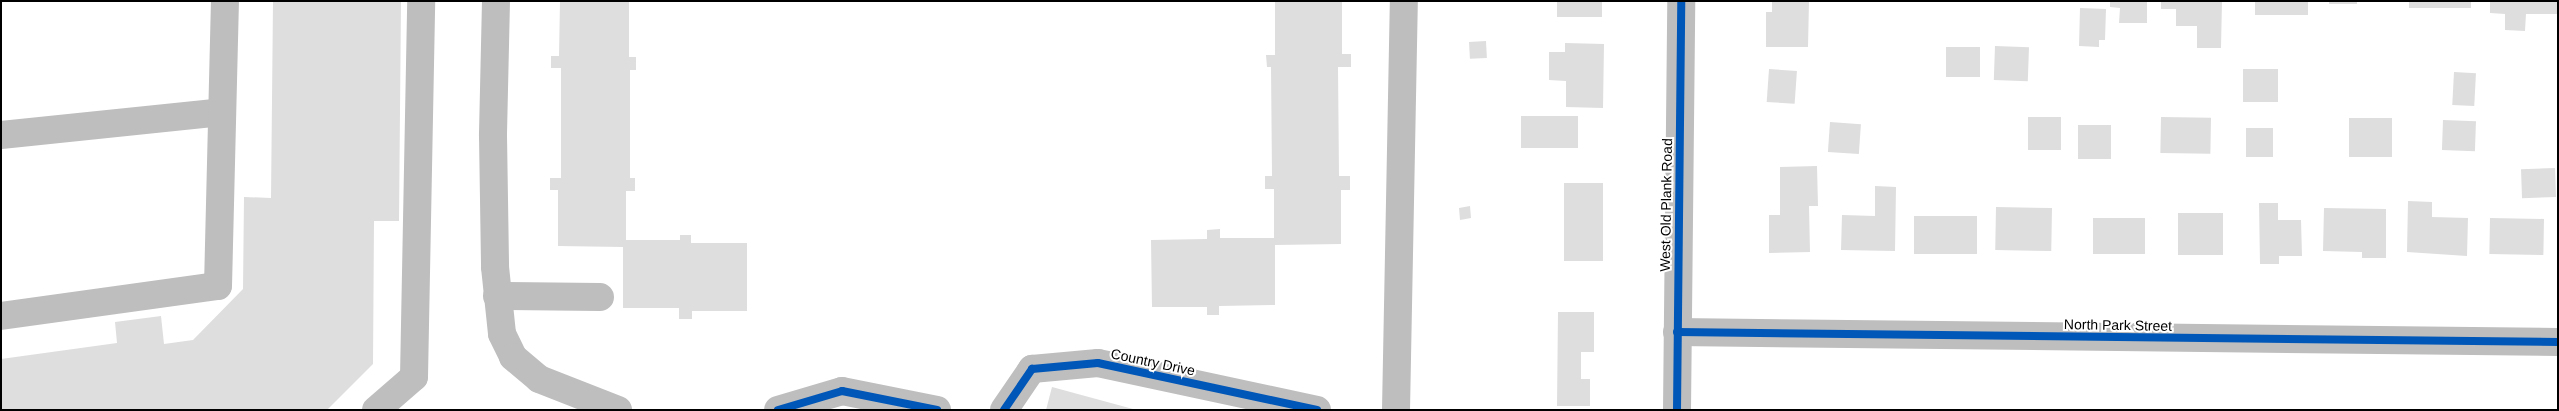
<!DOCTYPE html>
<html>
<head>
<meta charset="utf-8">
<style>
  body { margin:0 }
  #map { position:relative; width:2559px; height:411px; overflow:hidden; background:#fff; font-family:Helvetica,sans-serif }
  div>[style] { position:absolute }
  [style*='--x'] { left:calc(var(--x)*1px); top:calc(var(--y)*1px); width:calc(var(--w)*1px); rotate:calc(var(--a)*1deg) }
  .building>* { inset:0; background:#dedede; transform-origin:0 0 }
  .minor>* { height:28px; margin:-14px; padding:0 14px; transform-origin:14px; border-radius:14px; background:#bebebe }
  .cycleway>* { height:8px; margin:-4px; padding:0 4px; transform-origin:4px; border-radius:4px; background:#0057b8 }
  span { translate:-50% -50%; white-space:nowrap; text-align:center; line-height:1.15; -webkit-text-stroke:4px #fff; paint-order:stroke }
  .street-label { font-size:14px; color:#000 }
  .frame { position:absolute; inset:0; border:2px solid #000; pointer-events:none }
</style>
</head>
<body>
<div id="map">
  <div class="building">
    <div style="clip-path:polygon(273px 1px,401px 1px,399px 221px,374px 221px,373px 364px,327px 410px,1px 410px,1px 359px,117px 343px,115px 322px,161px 316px,164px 344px,193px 340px,243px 289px,244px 197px,271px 198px)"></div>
    <div style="clip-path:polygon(560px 1px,629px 1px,629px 57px,636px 57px,636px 70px,630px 70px,630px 178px,635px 178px,635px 191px,626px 191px,626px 240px,680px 240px,680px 235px,691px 235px,691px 243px,747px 243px,747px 311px,692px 311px,692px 319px,679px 319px,679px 308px,623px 308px,623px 247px,558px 246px,558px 190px,550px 190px,550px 178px,561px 178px,561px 68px,551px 68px,551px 56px,559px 56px)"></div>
    <div style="clip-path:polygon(1275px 1px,1342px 1px,1342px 54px,1351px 54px,1351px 67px,1338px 67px,1339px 176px,1350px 176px,1350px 190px,1341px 190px,1341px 244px,1275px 245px,1275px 305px,1219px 306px,1219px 315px,1207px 315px,1207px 307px,1152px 307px,1151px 240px,1207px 239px,1207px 230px,1220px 229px,1220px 238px,1274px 238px,1274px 189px,1265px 189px,1265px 176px,1272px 176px,1271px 67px,1267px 67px,1266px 55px,1275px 55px)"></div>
    <div style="left:1557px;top:1px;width:45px;height:16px"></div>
    <div style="clip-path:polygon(1772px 1px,1809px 1px,1808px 47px,1766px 47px,1766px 12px,1772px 12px)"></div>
    <div style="clip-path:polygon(2110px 1px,2147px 1px,2147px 23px,2119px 23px,2120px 8px,2110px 7px)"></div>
    <div style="clip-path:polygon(2161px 1px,2222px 1px,2221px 48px,2197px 48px,2197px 26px,2176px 26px,2176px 9px,2161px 9px)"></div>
    <div style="left:2255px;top:1px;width:53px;height:14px"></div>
    <div style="left:2329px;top:1px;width:28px;height:3px"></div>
    <div style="left:2409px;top:1px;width:62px;height:7px"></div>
    <div style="clip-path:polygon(2490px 1px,2558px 1px,2558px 14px,2526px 14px,2525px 31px,2505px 30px,2505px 14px,2490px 13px)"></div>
    <div style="clip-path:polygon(2080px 8px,2106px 9px,2105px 40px,2099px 40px,2099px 47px,2079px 46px)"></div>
    <div style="left:1486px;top:41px;width:17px;height:17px;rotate:87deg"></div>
    <div style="clip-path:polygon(1565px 43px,1604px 44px,1603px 108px,1566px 107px,1566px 81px,1549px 80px,1549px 52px,1565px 52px)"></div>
    <div style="left:1995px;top:46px;width:34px;height:34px;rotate:2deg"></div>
    <div style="left:1946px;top:47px;width:34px;height:30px"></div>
    <div style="left:1769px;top:69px;width:28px;height:33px;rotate:4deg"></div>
    <div style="left:2243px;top:69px;width:35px;height:33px"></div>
    <div style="left:2454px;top:72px;width:22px;height:33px;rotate:3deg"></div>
    <div style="left:1521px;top:116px;width:57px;height:32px"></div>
    <div style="left:2028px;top:117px;width:33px;height:33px"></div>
    <div style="left:2161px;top:117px;width:50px;height:36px;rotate:1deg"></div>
    <div style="left:2349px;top:118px;width:43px;height:39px"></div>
    <div style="left:2443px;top:120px;width:33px;height:30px;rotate:2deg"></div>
    <div style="left:1830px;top:122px;width:31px;height:30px;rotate:4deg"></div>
    <div style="left:2078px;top:125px;width:33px;height:34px"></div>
    <div style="left:2246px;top:128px;width:27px;height:29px"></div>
    <div style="clip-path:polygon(1817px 166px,1818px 206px,1809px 206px,1810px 252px,1769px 253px,1769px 215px,1780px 215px,1780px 167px)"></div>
    <div style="left:2555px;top:168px;width:29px;height:34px;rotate:88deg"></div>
    <div style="left:1564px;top:183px;width:39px;height:78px"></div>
    <div style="clip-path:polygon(1875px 186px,1896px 187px,1895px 251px,1841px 250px,1842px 215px,1875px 216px)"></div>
    <div style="clip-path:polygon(2408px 201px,2432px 202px,2432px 217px,2468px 218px,2467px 256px,2407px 252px)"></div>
    <div style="clip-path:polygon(2259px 203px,2278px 203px,2278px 220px,2301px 220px,2302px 256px,2279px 256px,2279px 264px,2260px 264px)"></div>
    <div style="clip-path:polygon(1470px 206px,1471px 218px,1460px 220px,1459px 208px)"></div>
    <div style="left:1996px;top:207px;width:56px;height:43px;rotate:1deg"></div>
    <div style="clip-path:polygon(2324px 208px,2386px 209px,2386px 258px,2362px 258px,2362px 252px,2323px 251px)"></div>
    <div style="left:2178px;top:213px;width:45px;height:42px"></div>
    <div style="left:1914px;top:216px;width:63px;height:38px"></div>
    <div style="left:2093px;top:218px;width:52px;height:36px"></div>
    <div style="left:2490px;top:218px;width:54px;height:36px;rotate:1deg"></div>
    <div style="clip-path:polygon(1558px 312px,1594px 312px,1594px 352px,1581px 352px,1581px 379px,1590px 379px,1590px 406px,1557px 406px)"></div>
    <div style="clip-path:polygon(1052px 387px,1133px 409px,1133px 410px,1046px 410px)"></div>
  </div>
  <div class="minor">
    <div style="--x:496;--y:1;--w:135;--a:91.3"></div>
    <div style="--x:493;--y:136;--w:131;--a:89.1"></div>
    <div style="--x:495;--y:267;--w:67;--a:84"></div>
    <div style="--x:502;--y:334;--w:25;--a:64"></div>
    <div style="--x:513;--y:357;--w:34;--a:40"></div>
    <div style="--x:539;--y:379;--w:85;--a:21.4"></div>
    <div style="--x:1;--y:135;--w:222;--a:-5.9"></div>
    <div style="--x:497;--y:296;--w:103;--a:0.6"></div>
    <div style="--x:1;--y:316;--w:219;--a:-7.9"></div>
    <div style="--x:218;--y:286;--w:285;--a:-88.6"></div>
    <div style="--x:1677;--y:332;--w:881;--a:0.65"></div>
    <div style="--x:376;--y:410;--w:50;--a:-41"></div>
    <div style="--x:414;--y:377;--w:376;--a:-88.9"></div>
    <div style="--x:778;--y:410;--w:67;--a:-16.5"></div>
    <div style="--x:842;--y:391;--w:97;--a:11.3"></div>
    <div style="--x:1004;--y:410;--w:50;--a:-55.7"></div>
    <div style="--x:1032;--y:369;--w:66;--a:-5.2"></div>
    <div style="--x:1098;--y:363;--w:224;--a:12.1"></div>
    <div style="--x:1396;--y:410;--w:409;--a:-88.9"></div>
    <div style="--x:1677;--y:410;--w:409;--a:-89.4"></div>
  </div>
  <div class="cycleway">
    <div style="--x:1677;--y:332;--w:881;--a:0.65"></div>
    <div style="--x:778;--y:410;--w:67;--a:-16.5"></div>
    <div style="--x:842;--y:391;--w:97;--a:11.3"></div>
    <div style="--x:1004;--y:410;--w:50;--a:-55.7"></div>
    <div style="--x:1032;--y:369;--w:66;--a:-5.2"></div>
    <div style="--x:1098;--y:363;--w:224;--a:12.1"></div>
    <div style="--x:1677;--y:410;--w:409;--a:-89.4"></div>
  </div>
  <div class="street-label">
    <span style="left:1666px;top:205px;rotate:-89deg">West Old Plank Road</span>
    <span style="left:2118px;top:325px;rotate:1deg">North Park Street</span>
    <span style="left:1153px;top:362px;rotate:12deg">Country Drive</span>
  </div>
  <div class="frame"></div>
</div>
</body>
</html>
